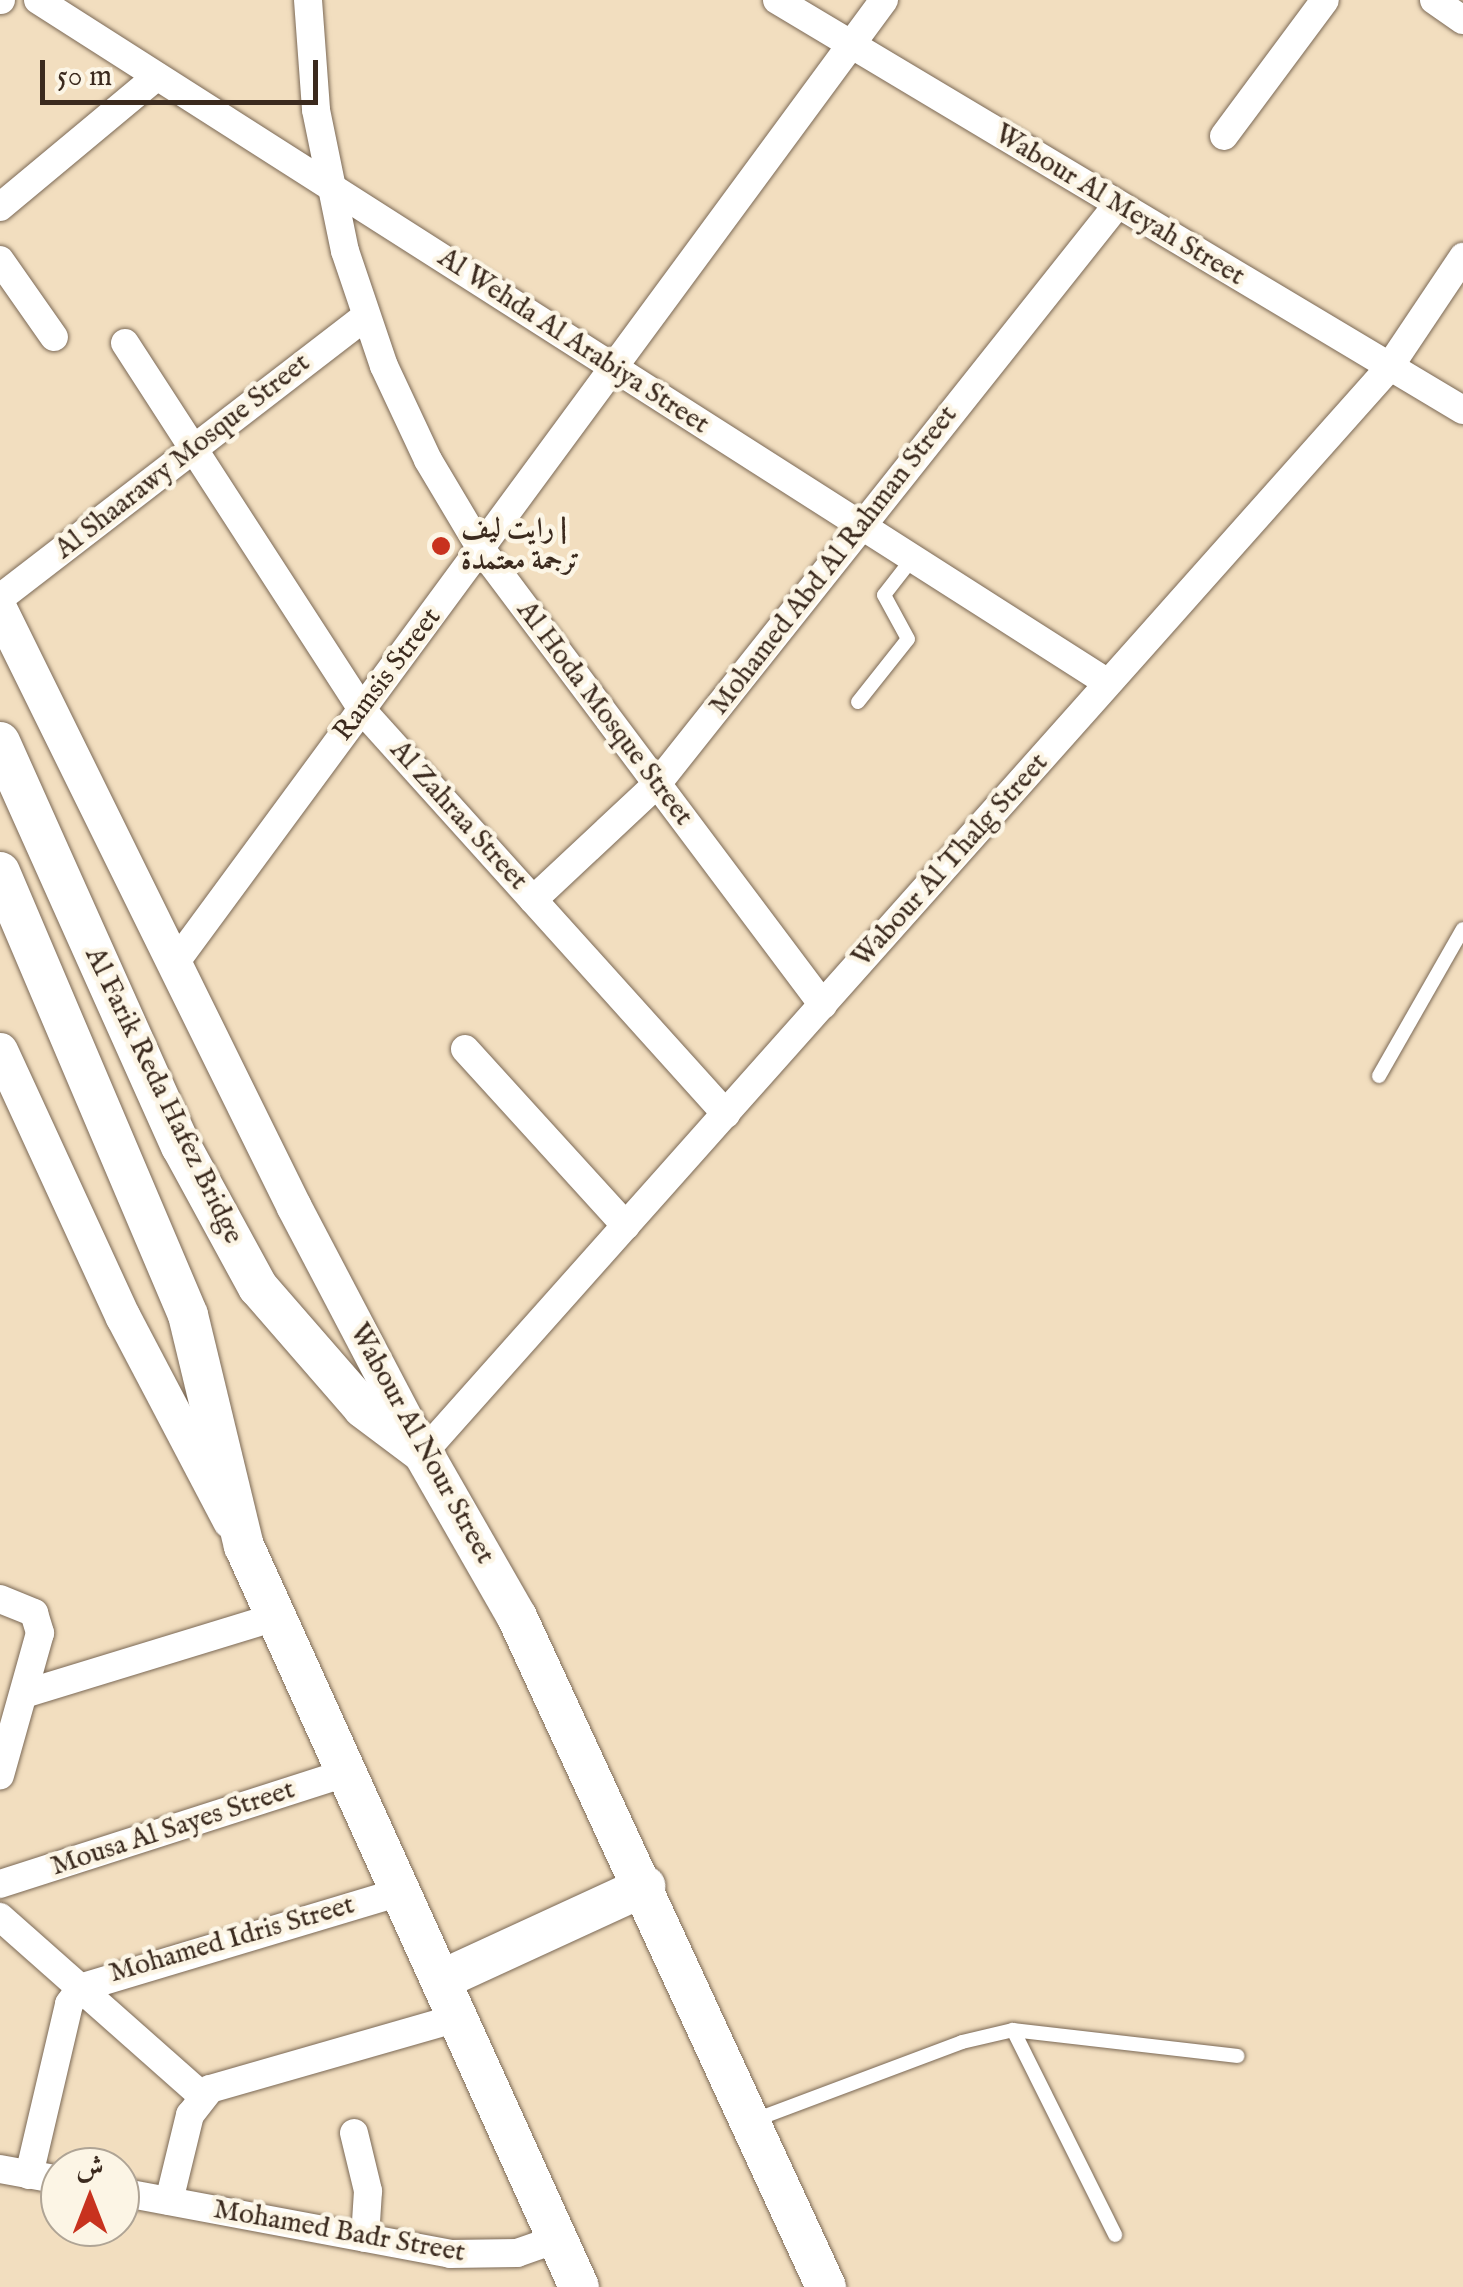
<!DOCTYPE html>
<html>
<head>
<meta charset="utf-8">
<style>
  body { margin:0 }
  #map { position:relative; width:1463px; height:2287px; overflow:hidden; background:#f2debf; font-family:"IM FELL English",Amiri,serif }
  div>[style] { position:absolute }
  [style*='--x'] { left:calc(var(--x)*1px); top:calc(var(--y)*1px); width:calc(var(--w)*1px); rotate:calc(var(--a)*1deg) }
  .roads { filter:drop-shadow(0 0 2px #7b6956) drop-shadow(0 0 2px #7b6956) }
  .service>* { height:14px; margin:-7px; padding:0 7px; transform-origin:7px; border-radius:7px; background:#fff }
  .minor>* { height:28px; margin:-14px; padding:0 14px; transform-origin:14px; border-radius:14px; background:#fff }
  .tertiary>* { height:35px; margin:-17.5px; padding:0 17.5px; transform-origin:17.5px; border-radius:17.5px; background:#fff }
  .secondary>* { height:40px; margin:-20px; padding:0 20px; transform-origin:20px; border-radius:20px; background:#fff }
  .dots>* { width:28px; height:28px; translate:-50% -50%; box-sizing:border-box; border:5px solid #fcf5e5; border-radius:50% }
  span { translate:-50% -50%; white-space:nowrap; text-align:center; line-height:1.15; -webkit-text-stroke:9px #fcf5e5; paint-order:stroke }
  .street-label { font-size:28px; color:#3b2a1e }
  .poi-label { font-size:28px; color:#3b2a1e; font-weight:700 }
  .left { translate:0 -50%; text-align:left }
  .north { position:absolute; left:40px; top:2147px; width:100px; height:100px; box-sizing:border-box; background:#fcf5e5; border:2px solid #afa495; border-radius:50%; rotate:0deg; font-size:28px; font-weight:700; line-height:40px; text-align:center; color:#3b2a1e }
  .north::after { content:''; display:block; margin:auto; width:35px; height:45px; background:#c8321e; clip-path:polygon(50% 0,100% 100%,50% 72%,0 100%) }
  .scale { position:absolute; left:40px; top:60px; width:278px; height:45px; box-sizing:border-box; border:5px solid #3b2a1e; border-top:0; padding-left:12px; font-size:30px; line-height:35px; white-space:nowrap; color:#3b2a1e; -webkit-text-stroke:8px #fcf5e5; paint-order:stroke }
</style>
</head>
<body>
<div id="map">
  <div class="roads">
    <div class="service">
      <div style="--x:858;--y:702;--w:80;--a:-51.6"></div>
      <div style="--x:908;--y:639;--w:50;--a:-118.6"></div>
      <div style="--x:884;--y:595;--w:46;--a:-52.1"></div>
      <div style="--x:1379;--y:1076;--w:169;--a:-60.3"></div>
      <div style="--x:1013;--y:2030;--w:229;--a:63.5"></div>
      <div style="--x:752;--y:2121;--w:224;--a:-20.6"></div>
      <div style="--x:962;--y:2042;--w:52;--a:-13.2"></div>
      <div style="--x:1013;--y:2030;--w:226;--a:6.6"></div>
    </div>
    <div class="minor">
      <div style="--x:0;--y:0;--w:1;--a:0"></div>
      <div style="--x:38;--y:0;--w:1269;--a:32.55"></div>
      <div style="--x:308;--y:0;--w:110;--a:85.8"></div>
      <div style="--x:316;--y:110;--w:144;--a:78.4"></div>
      <div style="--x:345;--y:251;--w:121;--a:71.3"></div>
      <div style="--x:384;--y:366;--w:104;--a:64.9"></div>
      <div style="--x:428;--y:460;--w:104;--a:59.2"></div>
      <div style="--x:481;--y:549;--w:570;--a:53.13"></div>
      <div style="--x:777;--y:0;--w:799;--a:30.87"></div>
      <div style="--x:1434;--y:0;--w:35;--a:35"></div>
      <div style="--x:1224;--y:136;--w:169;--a:-53.4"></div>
      <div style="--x:0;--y:207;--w:204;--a:-39.8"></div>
      <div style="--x:0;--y:260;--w:94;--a:55"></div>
      <div style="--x:125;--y:343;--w:437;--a:57.1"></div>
      <div style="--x:362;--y:710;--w:544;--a:47.98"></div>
      <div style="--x:0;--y:598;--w:461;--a:-37.6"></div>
      <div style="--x:533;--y:900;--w:170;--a:-43.1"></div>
      <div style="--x:657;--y:784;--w:739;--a:-51.53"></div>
      <div style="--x:175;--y:963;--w:1196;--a:-53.64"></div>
      <div style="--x:465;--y:1049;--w:239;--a:47.7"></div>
      <div style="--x:423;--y:1453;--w:1451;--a:-48.32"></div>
      <div style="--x:1388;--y:369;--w:135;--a:-56.2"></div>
      <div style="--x:0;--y:1599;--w:37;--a:22"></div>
      <div style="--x:34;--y:1613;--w:21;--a:73"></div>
      <div style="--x:40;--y:1633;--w:148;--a:105.7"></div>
      <div style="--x:24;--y:1694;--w:264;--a:-17"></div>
      <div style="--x:0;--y:1884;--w:363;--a:-17.8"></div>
      <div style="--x:0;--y:1917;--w:270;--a:41.5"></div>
      <div style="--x:354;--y:2133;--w:60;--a:76.4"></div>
      <div style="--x:368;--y:2191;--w:47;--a:93.7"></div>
      <div style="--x:0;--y:2169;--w:61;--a:10.4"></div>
      <div style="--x:29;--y:2175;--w:176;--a:-76.8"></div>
      <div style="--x:69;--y:2004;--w:19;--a:-55"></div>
      <div style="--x:80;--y:1988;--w:334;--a:-16.7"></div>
      <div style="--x:120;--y:2192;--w:336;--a:10.6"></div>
      <div style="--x:450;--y:2254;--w:67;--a:-0.9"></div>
      <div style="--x:517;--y:2253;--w:42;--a:-19.3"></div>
      <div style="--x:169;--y:2201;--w:89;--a:-76.3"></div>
      <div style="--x:190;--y:2115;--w:33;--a:-52"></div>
      <div style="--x:210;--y:2089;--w:257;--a:-16"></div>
    </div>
    <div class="tertiary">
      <div style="--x:0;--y:610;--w:665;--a:63.78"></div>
      <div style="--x:294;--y:1207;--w:278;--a:62.3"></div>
      <div style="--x:0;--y:1050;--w:294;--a:65.3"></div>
      <div style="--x:123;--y:1317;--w:230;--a:62.3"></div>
    </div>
    <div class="secondary">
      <div style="--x:0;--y:742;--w:443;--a:65.9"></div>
      <div style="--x:181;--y:1146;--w:161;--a:61.4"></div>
      <div style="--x:258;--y:1287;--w:160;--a:49"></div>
      <div style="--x:363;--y:1408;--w:75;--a:36.9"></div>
      <div style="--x:423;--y:1453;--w:189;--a:60.2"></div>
      <div style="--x:517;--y:1617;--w:738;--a:65.24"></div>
      <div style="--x:0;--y:872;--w:481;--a:67"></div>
      <div style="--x:188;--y:1315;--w:238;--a:76.4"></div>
      <div style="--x:244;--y:1546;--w:813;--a:65.67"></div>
      <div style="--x:441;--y:1980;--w:225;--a:-24.7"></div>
    </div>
  </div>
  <div class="dots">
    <div style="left:441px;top:546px;background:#c8321e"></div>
  </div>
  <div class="street-label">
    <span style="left:1119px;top:206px;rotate:31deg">Wabour Al Meyah Street</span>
    <span style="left:573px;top:342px;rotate:33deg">Al Wehda Al Arabiya Street</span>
    <span style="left:183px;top:457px;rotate:-38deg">Al Shaarawy Mosque Street</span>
    <span style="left:834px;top:561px;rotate:-52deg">Mohamed Abd Al Rahman Street</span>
    <span style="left:388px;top:675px;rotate:-53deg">Ramsis Street</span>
    <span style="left:604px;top:714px;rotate:53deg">Al Hoda Mosque Street</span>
    <span style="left:458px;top:816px;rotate:48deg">Al Zahraa Street</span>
    <span style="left:951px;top:861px;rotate:-48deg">Wabour Al Thalg Street</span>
    <span style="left:163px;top:1096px;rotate:64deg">Al Farik Reda Hafez Bridge</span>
    <span style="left:421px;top:1444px;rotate:61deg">Wabour Al Nour Street</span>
    <span style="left:173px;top:1829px;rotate:-18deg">Mousa Al Sayes Street</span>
    <span style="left:232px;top:1940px;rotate:-16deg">Mohamed Idris Street</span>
    <span style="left:339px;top:2232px;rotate:10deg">Mohamed Badr Street</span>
  </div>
  <div class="poi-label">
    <span class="left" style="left:461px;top:546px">رايت ليف |<br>ترجمة معتمدة</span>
  </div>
  <div class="north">ش</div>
  <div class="scale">50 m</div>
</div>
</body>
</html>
